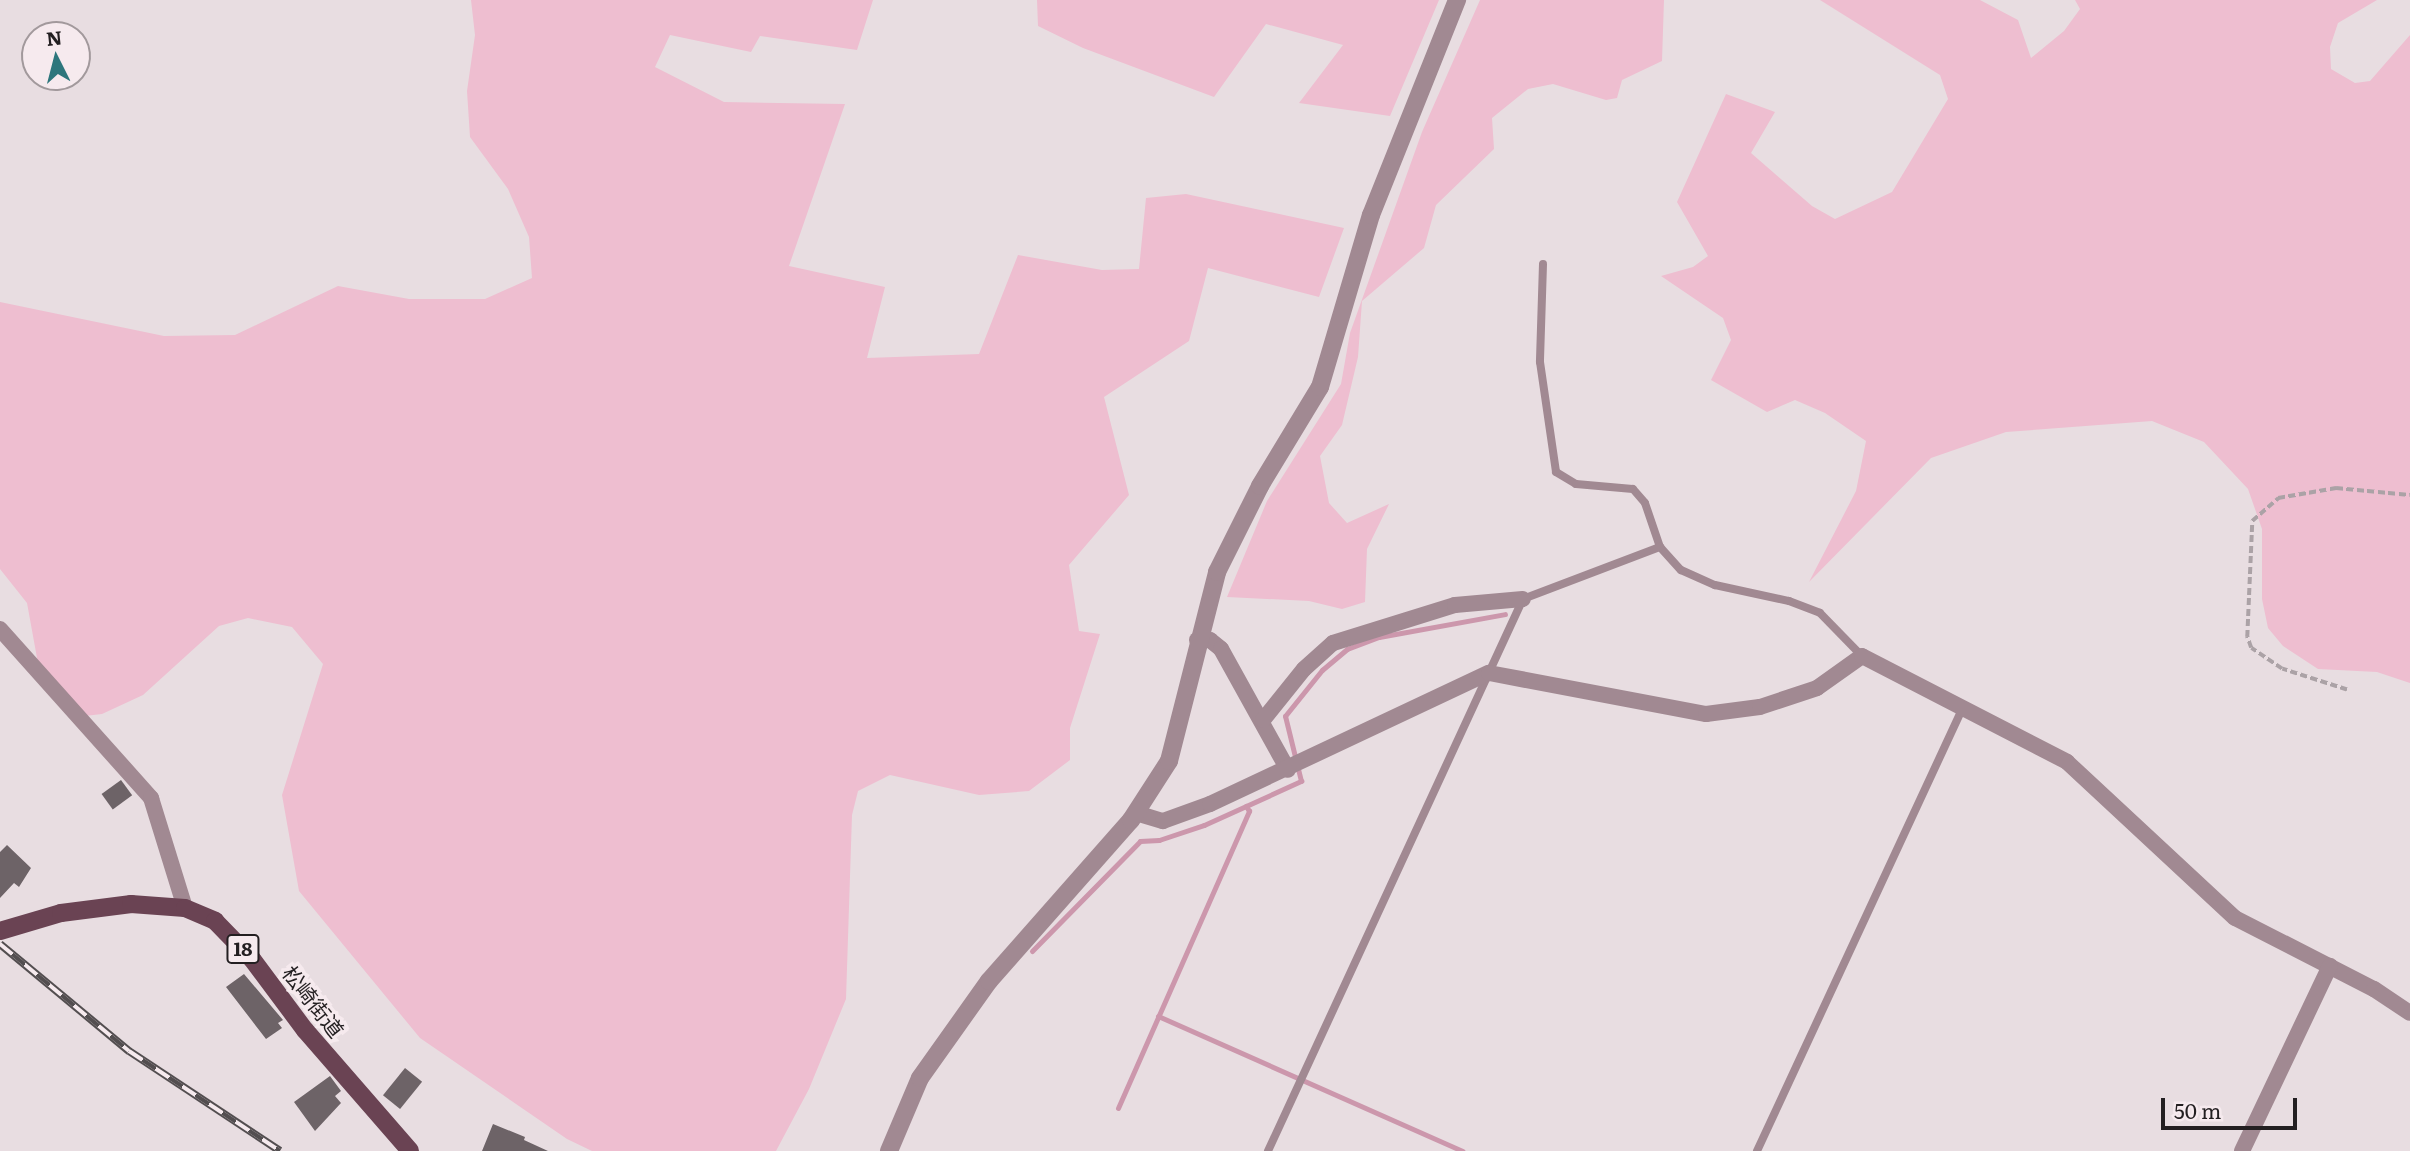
<!DOCTYPE html>
<html>
<head>
<meta charset="utf-8">
<style>
  body { margin:0 }
  #map { position:relative; width:2410px; height:1151px; overflow:hidden; background:#e8dde1; font-family:Literata,"Noto Sans JP",serif }
  div>[style] { position:absolute }
  [style*='--x'] { left:calc(var(--x)*1px); top:calc(var(--y)*1px); width:calc(var(--w)*1px); rotate:calc(var(--a)*1deg) }
  .green>* { inset:0; background:#eebed0 }
  .stream>* { height:5px; margin:-2.5px; padding:0 2.5px; transform-origin:2.5px; border-radius:2.5px; background:#cc97ac }
  .building>* { inset:0; background:#6d6367; transform-origin:0 0 }
  .path>* { height:3.5px; margin-top:-1.75px; transform-origin:0; background:repeating-linear-gradient(90deg,#aba2a6 0 7px,transparent 0 10.5px) }
  .service>* { height:8px; margin:-4px; padding:0 4px; transform-origin:4px; border-radius:4px; background:#a18992 }
  .minor>* { height:16px; margin:-8px; padding:0 8px; transform-origin:8px; border-radius:8px; background:#a18992 }
  .tertiary>* { height:18px; margin:-9px; padding:0 9px; transform-origin:9px; border-radius:9px; background:#a18992 }
  .primary>* { height:18px; margin:-9px; padding:0 9px; transform-origin:9px; border-radius:9px; background:#6a4353 }
  .rail>* { height:8px; margin-top:-4px; transform-origin:0; background:repeating-linear-gradient(90deg,#f6eaee 0 16px,#534e50 0 32px); box-sizing:border-box; border-block:2px solid #534e50 }
  span { translate:-50% -50%; white-space:nowrap; text-align:center; line-height:1.15; -webkit-text-stroke:7px #f6eaee; paint-order:stroke }
  .shield-label span { padding:2px 5px; background:#f6eaee; border:2px solid; border-radius:5px; -webkit-text-stroke-width:0 }
  .shield-label { font-size:19px; color:#231f21; font-weight:700 }
  .street-label { font-size:21px; color:#231f21 }
  .north { position:absolute; left:21px; top:21px; width:70px; height:70px; box-sizing:border-box; background:#f6eaee; border:2px solid #a2999c; border-radius:50%; rotate:354deg; font-size:19px; font-weight:700; line-height:28px; text-align:center; color:#231f21 }
  .north::after { content:''; display:block; margin:auto; width:24px; height:32px; background:#2d767c; clip-path:polygon(50% 0,100% 100%,50% 72%,0 100%) }
  .scale { position:absolute; left:2161px; top:1098px; width:136px; height:32px; box-sizing:border-box; border:4px solid #231f21; border-top:0; padding-left:9px; font-size:21px; line-height:24px; white-space:nowrap; color:#231f21; -webkit-text-stroke:5px #f6eaee; paint-order:stroke }
</style>
</head>
<body>
<div id="map">
  <div class="green">
    <div style="clip-path:polygon(471px 0,873px 0,857px 50px,760px 36px,751px 52px,670px 35px,655px 67px,724px 102px,845px 104px,789px 266px,885px 287px,867px 358px,979px 354px,1018px 255px,1102px 270px,1139px 269px,1146px 198px,1186px 194px,1344px 228px,1319px 297px,1208px 268px,1189px 341px,1104px 397px,1129px 495px,1069px 565px,1079px 631px,1100px 634px,1070px 728px,1070px 760px,1029px 791px,979px 795px,890px 775px,858px 791px,852px 815px,846px 999px,809px 1089px,776px 1151px,592px 1151px,567px 1139px,420px 1038px,299px 891px,282px 795px,323px 664px,292px 627px,248px 618px,219px 626px,143px 695px,102px 714px,76px 717px,41px 680px,27px 603px,0 569px,0 302px,164px 336px,235px 335px,338px 286px,409px 299px,485px 299px,532px 278px,529px 237px,508px 189px,470px 137px,467px 91px,475px 35px)"></div>
    <div style="clip-path:polygon(1037px 0,1439px 0,1390px 116px,1299px 103px,1343px 45px,1266px 24px,1214px 97px,1083px 48px,1038px 26px)"></div>
    <div style="clip-path:polygon(1480px 0,1664px 0,1662px 61px,1622px 80px,1617px 98px,1606px 100px,1553px 84px,1528px 89px,1492px 118px,1494px 149px,1436px 205px,1424px 248px,1362px 301px,1358px 357px,1342px 425px,1320px 456px,1329px 503px,1347px 523px,1389px 504px,1367px 549px,1365px 602px,1342px 609px,1309px 601px,1227px 597px,1267px 501px,1341px 384px,1350px 333px,1422px 132px)"></div>
    <div style="clip-path:polygon(1820px 0,1980px 0,2018px 20px,2031px 58px,2064px 31px,2080px 9px,2075px 0,2377px 0,2338px 23px,2330px 47px,2331px 69px,2355px 83px,2370px 81px,2410px 35px,2410px 683px,2377px 672px,2318px 669px,2283px 646px,2268px 628px,2262px 599px,2262px 529px,2248px 489px,2204px 442px,2152px 421px,2006px 432px,1931px 458px,1809px 582px,1856px 491px,1866px 441px,1825px 413px,1795px 400px,1767px 412px,1711px 380px,1731px 340px,1723px 318px,1661px 276px,1693px 267px,1708px 256px,1677px 202px,1726px 94px,1775px 112px,1751px 153px,1812px 206px,1835px 219px,1892px 192px,1948px 99px,1940px 75px)"></div>
  </div>
  <div class="stream">
    <div style="--x:1032;--y:951;--w:154;--a:-45.5"></div>
    <div style="--x:1140;--y:841;--w:19;--a:-3"></div>
    <div style="--x:1159;--y:840;--w:47;--a:-18.4"></div>
    <div style="--x:1204;--y:825;--w:107;--a:-24.4"></div>
    <div style="--x:1301;--y:781;--w:67;--a:-103.8"></div>
    <div style="--x:1285;--y:716;--w:59;--a:-51.2"></div>
    <div style="--x:1322;--y:670;--w:33;--a:-40"></div>
    <div style="--x:1347;--y:649;--w:34;--a:-21"></div>
    <div style="--x:1379;--y:637;--w:128;--a:-10.3"></div>
    <div style="--x:1158;--y:1016;--w:333;--a:23.9"></div>
    <div style="--x:1118;--y:1108;--w:325;--a:-66.2"></div>
    <div style="--x:1249;--y:811;--w:6;--a:-121"></div>
  </div>
  <div class="building">
    <div style="left:121px;top:780px;width:19px;height:24px;rotate:54deg"></div>
    <div style="clip-path:polygon(7px 845px,31px 868px,19px 887px,14px 883px,0 898px,0 852px)"></div>
    <div style="clip-path:polygon(244px 974px,283px 1020px,278px 1023px,282px 1028px,266px 1039px,226px 987px)"></div>
    <div style="left:405px;top:1068px;width:22px;height:35px;rotate:39deg"></div>
    <div style="clip-path:polygon(330px 1076px,341px 1091px,335px 1096px,341px 1103px,315px 1131px,294px 1102px)"></div>
    <div style="clip-path:polygon(493px 1124px,525px 1137px,524px 1140px,548px 1151px,482px 1151px)"></div>
  </div>
  <div class="path">
    <div style="--x:2347;--y:690;--w:68;--a:-162.1"></div>
    <div style="--x:2282;--y:669;--w:37;--a:-146"></div>
    <div style="--x:2251;--y:648;--w:12;--a:-110"></div>
    <div style="--x:2247;--y:637;--w:116;--a:-87.5"></div>
    <div style="--x:2252;--y:521;--w:35;--a:-41"></div>
    <div style="--x:2278;--y:498;--w:59;--a:-9.8"></div>
    <div style="--x:2336;--y:488;--w:74;--a:5.4"></div>
  </div>
  <div class="service">
    <div style="--x:1543;--y:264;--w:98;--a:91.8"></div>
    <div style="--x:1540;--y:362;--w:111;--a:81.7"></div>
    <div style="--x:1556;--y:472;--w:23;--a:31"></div>
    <div style="--x:1576;--y:484;--w:57;--a:5"></div>
    <div style="--x:1633;--y:489;--w:18;--a:49"></div>
    <div style="--x:1645;--y:503;--w:46;--a:71.2"></div>
    <div style="--x:1660;--y:547;--w:31;--a:48"></div>
    <div style="--x:1681;--y:570;--w:37;--a:24"></div>
    <div style="--x:1715;--y:585;--w:76;--a:12.2"></div>
    <div style="--x:1789;--y:601;--w:33;--a:21"></div>
    <div style="--x:1820;--y:613;--w:60;--a:45.7"></div>
    <div style="--x:1268;--y:1151;--w:608;--a:-65.21"></div>
    <div style="--x:1523;--y:599;--w:147;--a:-20.8"></div>
    <div style="--x:1757;--y:1151;--w:487;--a:-65.1"></div>
  </div>
  <div class="minor">
    <div style="--x:0;--y:629;--w:227;--a:48.2"></div>
    <div style="--x:151;--y:798;--w:115;--a:72.8"></div>
    <div style="--x:1197;--y:640;--w:13;--a:0"></div>
    <div style="--x:1210;--y:640;--w:14;--a:39"></div>
    <div style="--x:1221;--y:649;--w:138;--a:61"></div>
    <div style="--x:1263;--y:720;--w:65;--a:-51.2"></div>
    <div style="--x:1304;--y:669;--w:39;--a:-42"></div>
    <div style="--x:1333;--y:643;--w:128;--a:-17.3"></div>
    <div style="--x:1455;--y:605;--w:68;--a:-5"></div>
    <div style="--x:1136;--y:813;--w:28;--a:17"></div>
    <div style="--x:1163;--y:821;--w:50;--a:-19.9"></div>
    <div style="--x:1210;--y:804;--w:308;--a:-25.2"></div>
    <div style="--x:1489;--y:673;--w:221;--a:10.7"></div>
    <div style="--x:1706;--y:714;--w:54;--a:-7.4"></div>
    <div style="--x:1760;--y:707;--w:60;--a:-18.4"></div>
    <div style="--x:1817;--y:688;--w:55;--a:-35.4"></div>
    <div style="--x:1862;--y:656;--w:231;--a:27.3"></div>
    <div style="--x:2067;--y:762;--w:229;--a:42.9"></div>
    <div style="--x:2235;--y:918;--w:156;--a:27.1"></div>
    <div style="--x:2374;--y:989;--w:43;--a:33.7"></div>
    <div style="--x:2242;--y:1151;--w:205;--a:-64.6"></div>
  </div>
  <div class="tertiary">
    <div style="--x:889;--y:1151;--w:79;--a:-67"></div>
    <div style="--x:920;--y:1078;--w:119;--a:-54.6"></div>
    <div style="--x:989;--y:981;--w:215;--a:-48.6"></div>
    <div style="--x:1131;--y:820;--w:70;--a:-57.2"></div>
    <div style="--x:1169;--y:761;--w:195;--a:-75.7"></div>
    <div style="--x:1217;--y:572;--w:96;--a:-63.4"></div>
    <div style="--x:1260;--y:486;--w:116;--a:-58.8"></div>
    <div style="--x:1320;--y:387;--w:179;--a:-73.5"></div>
    <div style="--x:1371;--y:215;--w:232;--a:-68.2"></div>
  </div>
  <div class="primary">
    <div style="--x:0;--y:931;--w:64;--a:-16.4"></div>
    <div style="--x:61;--y:913;--w:71;--a:-7.3"></div>
    <div style="--x:131;--y:904;--w:54;--a:4.2"></div>
    <div style="--x:185;--y:908;--w:33;--a:23"></div>
    <div style="--x:215;--y:921;--w:53;--a:45.8"></div>
    <div style="--x:252;--y:959;--w:89;--a:53.3"></div>
    <div style="--x:305;--y:1030;--w:160;--a:49"></div>
  </div>
  <div class="rail">
    <div style="--x:0;--y:944;--w:168;--a:39.7"></div>
    <div style="--x:129;--y:1051;--w:181;--a:33.5"></div>
  </div>
  <div class="shield-label">
    <span style="left:243px;top:949px">18</span>
  </div>
  <div class="street-label">
    <span style="left:314px;top:1001px;rotate:52deg">松崎街道</span>
  </div>
  <div class="north">N</div>
  <div class="scale">50 m</div>
</div>
</body>
</html>
